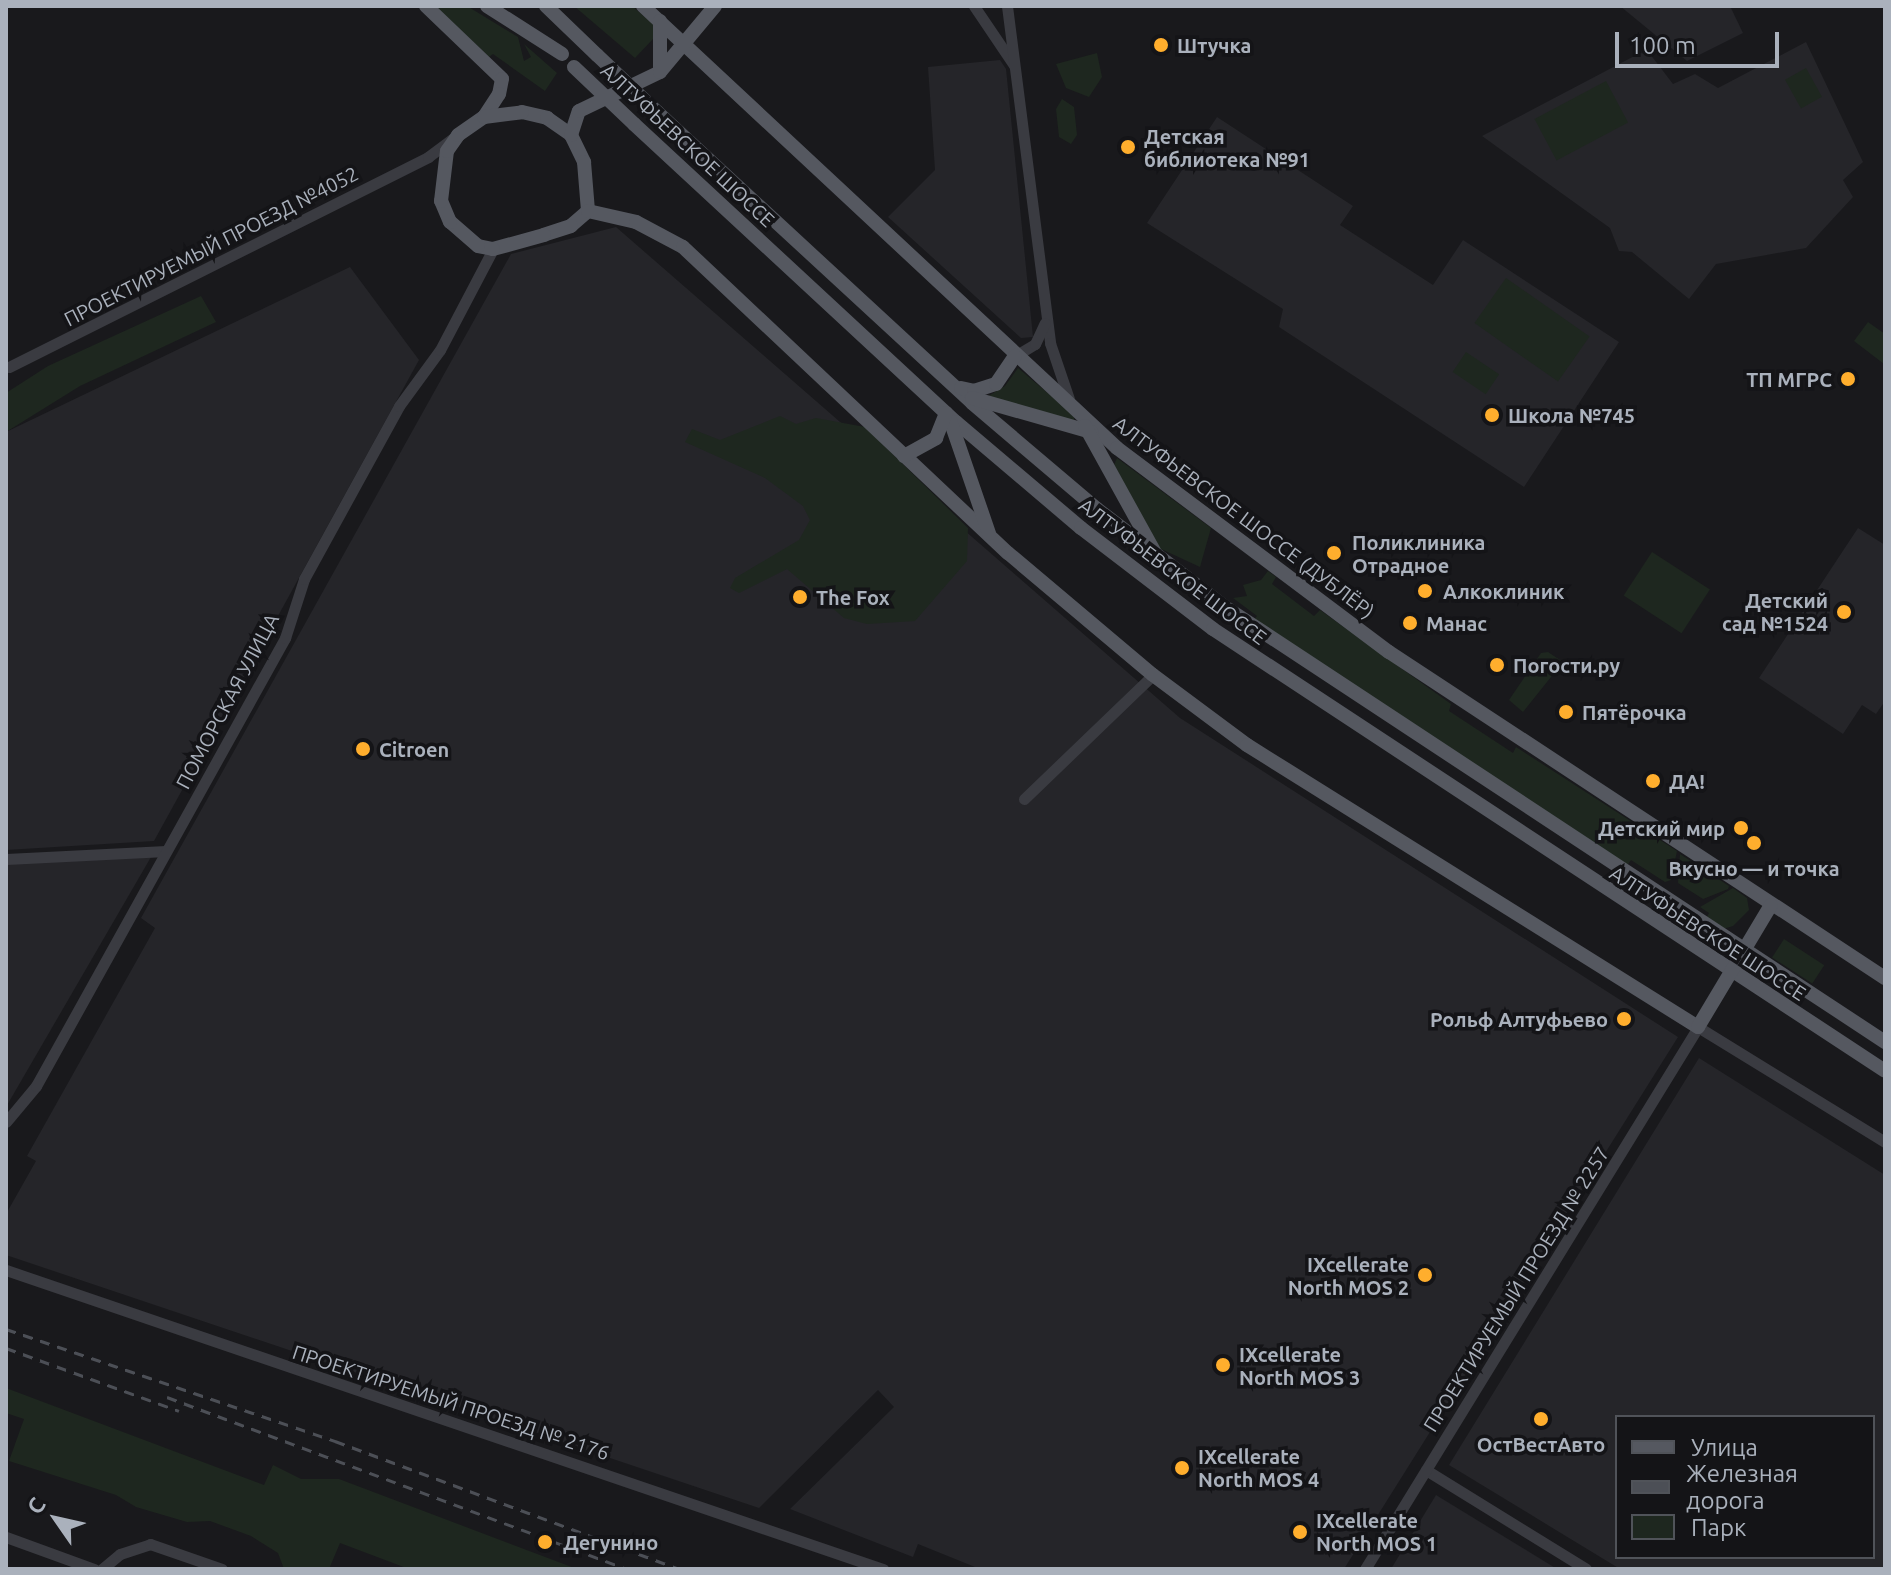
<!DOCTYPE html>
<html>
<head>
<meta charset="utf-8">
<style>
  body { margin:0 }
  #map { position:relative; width:1891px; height:1575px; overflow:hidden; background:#19191c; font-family:Ubuntu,sans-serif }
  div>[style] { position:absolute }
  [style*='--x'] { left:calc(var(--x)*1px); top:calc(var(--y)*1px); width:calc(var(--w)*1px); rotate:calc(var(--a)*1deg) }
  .built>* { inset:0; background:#252529 }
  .green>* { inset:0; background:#1e271f; transform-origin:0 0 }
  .minor>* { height:11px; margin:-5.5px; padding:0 5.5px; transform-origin:5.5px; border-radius:5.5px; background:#3a3b41 }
  .major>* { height:14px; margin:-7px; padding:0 7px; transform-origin:7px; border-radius:7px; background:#555860 }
  .rail>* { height:3px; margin-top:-1.5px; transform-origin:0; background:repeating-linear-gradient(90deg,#4c4f56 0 10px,transparent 0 18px) }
  .major-bridge>* { height:14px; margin:-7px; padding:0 7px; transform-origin:7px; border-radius:7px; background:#555860 }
  .dots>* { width:22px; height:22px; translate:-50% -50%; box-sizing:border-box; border:4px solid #141417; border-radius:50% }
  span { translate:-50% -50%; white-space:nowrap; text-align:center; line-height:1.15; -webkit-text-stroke:7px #141417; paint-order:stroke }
  .poi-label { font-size:20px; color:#aab1bc; font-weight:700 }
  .left { translate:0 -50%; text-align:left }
  .right { translate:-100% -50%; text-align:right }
  .street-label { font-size:20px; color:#aab1bc }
  .frame { position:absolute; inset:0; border:8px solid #aab1bc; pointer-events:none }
  .legend { position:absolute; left:1615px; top:1415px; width:260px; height:144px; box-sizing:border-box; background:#141417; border:2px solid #505359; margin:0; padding:10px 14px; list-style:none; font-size:24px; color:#aab1bc }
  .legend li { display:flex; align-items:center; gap:16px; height:40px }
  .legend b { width:40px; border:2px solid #505359 }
  .north { position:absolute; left:16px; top:1479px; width:80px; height:80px; -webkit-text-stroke:6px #141417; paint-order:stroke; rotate:304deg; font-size:22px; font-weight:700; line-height:32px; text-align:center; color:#aab1bc }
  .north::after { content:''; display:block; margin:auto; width:28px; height:36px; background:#aab1bc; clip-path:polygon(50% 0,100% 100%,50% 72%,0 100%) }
  .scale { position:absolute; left:1615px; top:32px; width:164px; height:36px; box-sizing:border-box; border:4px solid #aab1bc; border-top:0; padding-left:10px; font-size:24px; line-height:28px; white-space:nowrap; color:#aab1bc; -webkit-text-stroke:6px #141417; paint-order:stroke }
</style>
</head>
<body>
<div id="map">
  <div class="built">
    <div style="clip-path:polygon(1620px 6px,1730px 6px,1743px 33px,1687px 61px)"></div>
    <div style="clip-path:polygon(1806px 42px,1863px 162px,1843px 180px,1853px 197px,1806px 248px,1716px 264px,1689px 299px,1632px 252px,1619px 251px,1610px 228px,1482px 136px,1640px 53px,1650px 54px,1673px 84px,1695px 74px,1718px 88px)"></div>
    <div style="clip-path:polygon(1000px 60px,1006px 69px,1033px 337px,1021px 338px,888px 217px,935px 170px,928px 67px)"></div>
    <div style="clip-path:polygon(1217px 117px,1353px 206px,1340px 225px,1433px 285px,1463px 240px,1619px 342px,1524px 487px,1279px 327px,1283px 309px,1147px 223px)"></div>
    <div style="clip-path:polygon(616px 227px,1180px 718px,1678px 1037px,1344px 1569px,980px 1569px,918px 1544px,913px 1557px,790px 1509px,894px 1407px,878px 1390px,759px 1508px,6px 1255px,6px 1214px,36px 1161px,27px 1156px,155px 928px,141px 918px,511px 254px)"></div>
    <div style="clip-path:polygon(350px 267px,419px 360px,154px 841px,6px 850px,6px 432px)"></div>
    <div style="clip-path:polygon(1858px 528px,1885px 545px,1885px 701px,1876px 714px,1862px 705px,1843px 734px,1759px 678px)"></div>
    <div style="clip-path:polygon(151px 857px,6px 1107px,6px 863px)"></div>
    <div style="clip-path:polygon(evenodd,1699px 1058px,1885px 1175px,1885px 1569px,1620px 1569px,1449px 1465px,1699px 1058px,1617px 1417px,1873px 1417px,1873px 1557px,1617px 1557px,1617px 1417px)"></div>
    <div style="clip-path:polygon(1436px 1495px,1557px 1569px,1391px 1569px)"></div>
  </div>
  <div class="green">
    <div style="clip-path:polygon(435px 6px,467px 6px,518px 37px,524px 61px,531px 57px,524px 44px,557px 73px,545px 91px,493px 54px,489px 57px)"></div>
    <div style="clip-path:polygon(574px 6px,632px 6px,653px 24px,653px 39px,635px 58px)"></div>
    <div style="clip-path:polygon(1097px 53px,1102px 77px,1089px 97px,1066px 88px,1056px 64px)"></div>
    <div style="left:1806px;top:68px;width:33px;height:24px;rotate:61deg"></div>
    <div style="left:1606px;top:81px;width:47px;height:81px;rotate:62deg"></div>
    <div style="clip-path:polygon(1062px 99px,1074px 107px,1077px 135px,1071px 144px,1059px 137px,1056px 109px)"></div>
    <div style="left:1506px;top:278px;width:102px;height:55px;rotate:35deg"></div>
    <div style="clip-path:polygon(201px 296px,216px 322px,80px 386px,6px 432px,6px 393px,48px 366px)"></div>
    <div style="clip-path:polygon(1868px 322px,1885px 334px,1884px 364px,1854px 341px)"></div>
    <div style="left:1466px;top:352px;width:40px;height:24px;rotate:34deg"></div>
    <div style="clip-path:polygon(1018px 368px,1074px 415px,1074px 421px,985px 398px,1005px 386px)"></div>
    <div style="clip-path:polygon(780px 416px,796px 424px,816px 418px,865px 427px,968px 528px,967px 561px,915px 621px,867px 624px,844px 618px,787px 569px,739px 593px,730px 588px,735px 578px,799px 540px,810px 520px,803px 506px,765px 478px,685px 442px,692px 429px,720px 440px)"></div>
    <div style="clip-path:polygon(1117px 458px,1211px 528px,1200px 567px,1159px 548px,1114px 465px)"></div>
    <div style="left:1652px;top:552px;width:69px;height:52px;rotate:33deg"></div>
    <div style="clip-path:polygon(1268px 571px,1276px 577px,1272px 584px,1314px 616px,1320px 610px,1451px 704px,1449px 711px,1513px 753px,1516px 747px,1677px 851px,1671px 880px,1665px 882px,1631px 860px,1626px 867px,1253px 621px,1257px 616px,1233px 598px,1247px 596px,1243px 585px,1261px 580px)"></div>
    <div style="clip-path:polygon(1548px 652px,1563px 662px,1523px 712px,1509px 700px,1541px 653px)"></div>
    <div style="clip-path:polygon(1680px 854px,1729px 886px,1728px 889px,1703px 899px,1678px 883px)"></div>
    <div style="clip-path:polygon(1733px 888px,1747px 898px,1749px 910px,1733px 926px,1723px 929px,1706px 919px,1709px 913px,1700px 907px)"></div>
    <div style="left:1784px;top:939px;width:48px;height:22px;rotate:33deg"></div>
    <div style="clip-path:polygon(6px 1388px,264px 1485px,273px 1465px,301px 1479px,339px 1479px,577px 1569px,409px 1569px,340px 1543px,329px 1569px,284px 1569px,278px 1553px,251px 1536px,210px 1521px,187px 1522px,136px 1507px,116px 1495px,9px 1461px,24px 1419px,6px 1413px)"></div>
  </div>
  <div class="minor">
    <div style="--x:974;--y:6;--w:71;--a:55.9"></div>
    <div style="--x:1007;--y:6;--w:340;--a:82.7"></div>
    <div style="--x:1050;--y:343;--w:59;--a:71.3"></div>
    <div style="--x:1015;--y:356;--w:23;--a:-31"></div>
    <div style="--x:1035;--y:344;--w:23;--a:-65"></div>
    <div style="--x:9;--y:367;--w:469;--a:-26.6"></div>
    <div style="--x:428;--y:157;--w:31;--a:-37"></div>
    <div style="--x:1024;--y:799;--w:179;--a:-43.9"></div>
    <div style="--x:6;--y:859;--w:160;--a:-2.9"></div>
    <div style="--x:6;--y:1122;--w:47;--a:-50.2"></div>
    <div style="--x:36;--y:1086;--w:513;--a:-60.93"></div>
    <div style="--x:285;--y:638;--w:62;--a:-72.1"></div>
    <div style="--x:304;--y:579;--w:197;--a:-61.2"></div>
    <div style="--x:399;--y:406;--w:69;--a:-53.8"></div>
    <div style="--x:440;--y:350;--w:114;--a:-62.3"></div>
    <div style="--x:6;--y:1270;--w:927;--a:18.83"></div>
    <div style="--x:1426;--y:1470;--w:188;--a:31.7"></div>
    <div style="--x:6;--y:1537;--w:94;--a:20"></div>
    <div style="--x:102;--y:1569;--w:23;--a:-40"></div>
    <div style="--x:120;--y:1554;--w:32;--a:-18"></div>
    <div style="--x:150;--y:1544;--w:76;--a:19.1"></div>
    <div style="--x:1365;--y:1569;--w:636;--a:-58.43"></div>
    <div style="--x:1698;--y:1027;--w:220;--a:31.6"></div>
  </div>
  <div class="major">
    <div style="--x:426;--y:6;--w:105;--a:43.8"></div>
    <div style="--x:502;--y:79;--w:15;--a:101"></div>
    <div style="--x:499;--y:94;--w:27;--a:123"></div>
    <div style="--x:487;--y:6;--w:89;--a:32.6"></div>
    <div style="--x:546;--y:6;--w:71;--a:43.9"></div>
    <div style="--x:643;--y:6;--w:648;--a:43"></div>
    <div style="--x:1117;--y:448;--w:340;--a:36.9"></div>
    <div style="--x:1389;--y:652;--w:594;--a:33.32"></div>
    <div style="--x:660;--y:71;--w:50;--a:-90"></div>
    <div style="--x:522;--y:112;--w:26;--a:13"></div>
    <div style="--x:547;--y:118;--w:29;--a:35"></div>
    <div style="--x:571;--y:135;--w:30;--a:64"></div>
    <div style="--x:584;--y:162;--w:49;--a:85.3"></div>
    <div style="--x:588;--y:211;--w:23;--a:139"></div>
    <div style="--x:571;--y:226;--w:28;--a:162"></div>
    <div style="--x:544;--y:235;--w:53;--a:164.6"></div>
    <div style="--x:493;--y:249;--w:15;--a:-169"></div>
    <div style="--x:478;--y:246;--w:37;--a:-139"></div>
    <div style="--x:450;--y:222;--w:23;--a:-113"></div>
    <div style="--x:441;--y:201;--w:50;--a:-83.2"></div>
    <div style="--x:447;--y:151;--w:19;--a:-55"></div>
    <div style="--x:458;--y:135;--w:32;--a:-35"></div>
    <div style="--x:484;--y:117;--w:38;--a:-7"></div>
    <div style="--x:657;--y:112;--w:429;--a:42.7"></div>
    <div style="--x:972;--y:403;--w:164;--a:40.3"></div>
    <div style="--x:1097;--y:509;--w:165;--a:37.4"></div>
    <div style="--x:1228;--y:609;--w:787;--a:33.39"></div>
    <div style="--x:634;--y:124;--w:439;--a:42.8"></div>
    <div style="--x:956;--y:422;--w:164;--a:40.3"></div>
    <div style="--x:1081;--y:528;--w:166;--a:37.4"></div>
    <div style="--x:1213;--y:629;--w:804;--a:33.33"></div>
    <div style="--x:571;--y:135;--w:25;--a:-72"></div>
    <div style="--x:579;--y:111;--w:90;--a:-25.7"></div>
    <div style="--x:660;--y:72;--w:86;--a:-50.2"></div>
    <div style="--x:588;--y:211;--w:49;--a:12.9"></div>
    <div style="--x:636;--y:222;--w:53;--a:28"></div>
    <div style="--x:683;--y:247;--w:446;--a:43.3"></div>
    <div style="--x:1008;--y:553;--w:189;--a:40.1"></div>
    <div style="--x:1153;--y:675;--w:117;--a:36.7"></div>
    <div style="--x:1247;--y:745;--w:532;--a:32.02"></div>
    <div style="--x:1698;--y:1027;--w:142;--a:-59.1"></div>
    <div style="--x:961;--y:388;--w:13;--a:13"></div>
    <div style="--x:974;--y:391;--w:23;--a:-18"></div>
    <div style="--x:996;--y:384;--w:34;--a:-56"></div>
    <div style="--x:972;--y:398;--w:124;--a:15.9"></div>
    <div style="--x:950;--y:420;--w:120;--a:71"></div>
    <div style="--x:1085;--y:426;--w:143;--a:61.1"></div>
    <div style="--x:904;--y:456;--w:37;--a:-29"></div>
    <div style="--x:936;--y:438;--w:27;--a:-68"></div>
  </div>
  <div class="rail">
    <div style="--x:6;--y:1329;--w:348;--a:18.8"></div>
    <div style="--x:335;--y:1441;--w:368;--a:20.4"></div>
    <div style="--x:6;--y:1348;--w:184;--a:20"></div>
    <div style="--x:167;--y:1397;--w:492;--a:20.5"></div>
  </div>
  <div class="major-bridge">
    <div style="--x:597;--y:55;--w:83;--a:43.5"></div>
    <div style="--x:574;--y:67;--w:83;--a:43.5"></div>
  </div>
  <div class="dots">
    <div style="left:1161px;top:45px;background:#ffae2d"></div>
    <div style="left:1128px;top:147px;background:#ffae2d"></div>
    <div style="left:1848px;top:379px;background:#ffae2d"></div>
    <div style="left:1492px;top:415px;background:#ffae2d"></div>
    <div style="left:1334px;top:553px;background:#ffae2d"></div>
    <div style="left:1425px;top:591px;background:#ffae2d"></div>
    <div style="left:800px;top:597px;background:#ffae2d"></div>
    <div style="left:1844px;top:612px;background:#ffae2d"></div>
    <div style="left:1410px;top:623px;background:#ffae2d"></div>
    <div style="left:1497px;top:665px;background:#ffae2d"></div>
    <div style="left:1566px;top:712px;background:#ffae2d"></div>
    <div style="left:363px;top:749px;background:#ffae2d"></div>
    <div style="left:1653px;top:781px;background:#ffae2d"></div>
    <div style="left:1741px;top:828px;background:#ffae2d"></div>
    <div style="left:1754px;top:843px;background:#ffae2d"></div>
    <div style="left:1624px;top:1019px;background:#ffae2d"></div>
    <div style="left:1425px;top:1275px;background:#ffae2d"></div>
    <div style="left:1223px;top:1365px;background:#ffae2d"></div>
    <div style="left:1541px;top:1419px;background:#ffae2d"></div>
    <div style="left:1182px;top:1468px;background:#ffae2d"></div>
    <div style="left:1300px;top:1532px;background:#ffae2d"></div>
    <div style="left:545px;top:1542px;background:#ffae2d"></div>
  </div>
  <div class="poi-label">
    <span class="left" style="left:1177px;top:45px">Штучка</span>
    <span class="left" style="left:1144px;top:148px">Детская<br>библиотека №91</span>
    <span class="right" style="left:1832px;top:379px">ТП МГРС</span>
    <span class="left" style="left:1508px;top:415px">Школа №745</span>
    <span class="left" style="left:1352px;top:554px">Поликлиника<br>Отрадное</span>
    <span class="left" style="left:1443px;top:591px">Алкоклиник</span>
    <span class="left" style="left:816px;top:597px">The Fox</span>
    <span class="right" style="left:1828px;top:612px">Детский<br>сад №1524</span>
    <span class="left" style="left:1426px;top:623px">Манас</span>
    <span class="left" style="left:1513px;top:665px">Погости.ру</span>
    <span class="left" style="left:1582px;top:712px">Пятёрочка</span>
    <span class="left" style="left:379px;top:749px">Citroen</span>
    <span class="left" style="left:1669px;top:781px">ДА!</span>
    <span class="right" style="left:1725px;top:828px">Детский мир</span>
    <span style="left:1754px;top:868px">Вкусно — и точка</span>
    <span class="right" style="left:1608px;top:1019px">Рольф Алтуфьево</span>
    <span class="right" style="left:1409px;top:1276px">IXcellerate<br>North MOS 2</span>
    <span class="left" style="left:1239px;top:1366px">IXcellerate<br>North MOS 3</span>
    <span style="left:1541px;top:1444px">ОстВестАвто</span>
    <span class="left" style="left:1198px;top:1468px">IXcellerate<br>North MOS 4</span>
    <span class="left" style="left:1316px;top:1532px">IXcellerate<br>North MOS 1</span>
    <span class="left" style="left:563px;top:1542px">Дегунино</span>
  </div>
  <div class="street-label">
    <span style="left:688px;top:145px;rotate:43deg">АЛТУФЬЕВСКОЕ ШОССЕ</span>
    <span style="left:211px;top:246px;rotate:-27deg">ПРОЕКТИРУЕМЫЙ ПРОЕЗД №4052</span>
    <span style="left:1244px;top:517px;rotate:37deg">АЛТУФЬЕВСКОЕ ШОССЕ (ДУБЛЁР)</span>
    <span style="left:1173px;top:571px;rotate:37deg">АЛТУФЬЕВСКОЕ ШОССЕ</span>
    <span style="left:227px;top:701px;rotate:-62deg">ПОМОРСКАЯ УЛИЦА</span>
    <span style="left:1708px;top:933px;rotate:33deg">АЛТУФЬЕВСКОЕ ШОССЕ</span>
    <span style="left:1516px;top:1289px;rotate:-58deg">ПРОЕКТИРУЕМЫЙ ПРОЕЗД № 2257</span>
    <span style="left:451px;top:1402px;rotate:18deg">ПРОЕКТИРУЕМЫЙ ПРОЕЗД № 2176</span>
  </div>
  <div class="frame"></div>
  <ul class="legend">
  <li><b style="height:10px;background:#555860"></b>Улица</li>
  <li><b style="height:10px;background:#4c4f56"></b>Железная дорога</li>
  <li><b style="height:22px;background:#1e271f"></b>Парк</li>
  </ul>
  <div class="north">С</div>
  <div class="scale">100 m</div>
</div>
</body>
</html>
